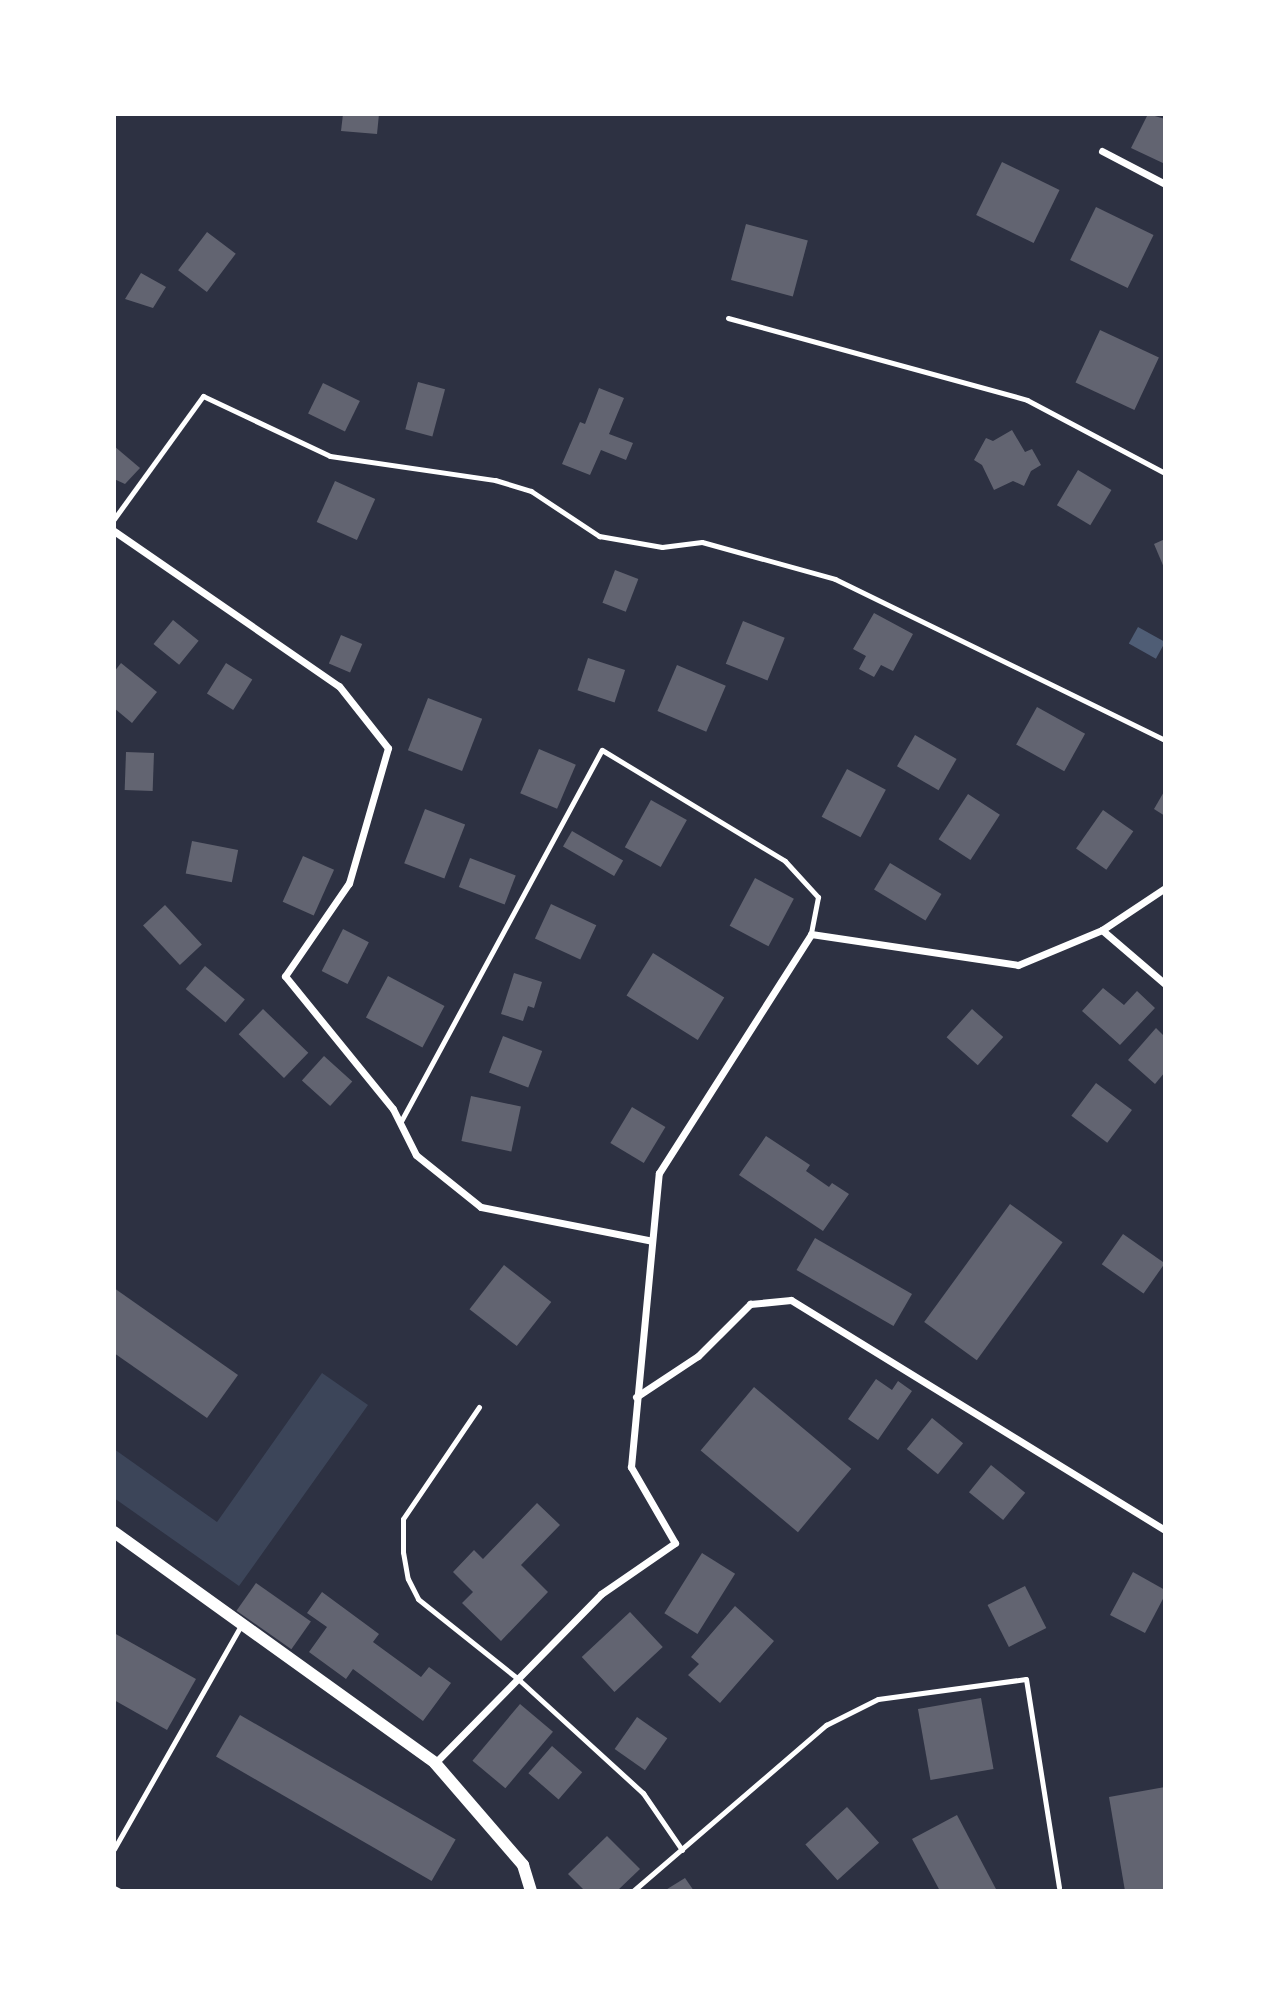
<!DOCTYPE html>
<html>
<head>
<meta charset="utf-8">
<style>
  body { margin:0 }
  #map { position:relative; width:1279px; height:2005px; overflow:hidden; background:#2d3142; font-family:Helvetica,sans-serif }
  div>[style] { position:absolute }
  [style*='--x'] { left:calc(var(--x)*1px); top:calc(var(--y)*1px); width:calc(var(--w)*1px); rotate:calc(var(--a)*1deg) }
  .green>* { inset:0; background:#3c4559 }
  .water>* { inset:0; background:#4f5d75; transform-origin:0 0 }
  .building>* { inset:0; background:#626471; transform-origin:0 0 }
  .service>* { height:5px; margin:-2.5px; padding:0 2.5px; transform-origin:2.5px; border-radius:2.5px; background:#fff }
  .minor>* { height:7px; margin:-3.5px; padding:0 3.5px; transform-origin:3.5px; border-radius:3.5px; background:#fff }
  .tertiary>* { height:12px; margin:-6px; padding:0 6px; transform-origin:6px; border-radius:6px; background:#fff }
  span { translate:-50% -50%; white-space:nowrap; text-align:center; line-height:1.15; -webkit-text-stroke:5px #fff; paint-order:stroke }
  .frame { position:absolute; inset:0; border:116px solid #fff; pointer-events:none }
</style>
</head>
<body>
<div id="map">
  <div class="green">
    <div style="clip-path:polygon(322px 1373px,368px 1405px,239px 1586px,114px 1498px,114px 1449px,217px 1522px)"></div>
  </div>
  <div class="water">
    <div style="left:1138px;top:627px;width:31px;height:19px;rotate:29deg"></div>
  </div>
  <div class="building">
    <div style="clip-path:polygon(343px 114px,379px 114px,377px 134px,341px 131px)"></div>
    <div style="clip-path:polygon(1148px 114px,1165px 119px,1165px 164px,1131px 148px)"></div>
    <div style="left:1002px;top:162px;width:64px;height:59px;rotate:26deg"></div>
    <div style="left:1096px;top:207px;width:64px;height:59px;rotate:26deg"></div>
    <div style="left:746px;top:224px;width:64px;height:58px;rotate:15deg"></div>
    <div style="left:207px;top:232px;width:36px;height:48px;rotate:37deg"></div>
    <div style="clip-path:polygon(141px 273px,166px 287px,153px 308px,125px 299px)"></div>
    <div style="left:1100px;top:330px;width:65px;height:58px;rotate:25deg"></div>
    <div style="left:418px;top:382px;width:28px;height:49px;rotate:15deg"></div>
    <div style="left:323px;top:383px;width:41px;height:34px;rotate:26deg"></div>
    <div style="clip-path:polygon(599px 388px,624px 398px,609px 434px,633px 443px,626px 460px,601px 450px,590px 475px,562px 464px,580px 422px,585px 424px)"></div>
    <div style="clip-path:polygon(1012px 430px,1025px 452px,1032px 449px,1041px 465px,1031px 471px,1024px 486px,1013px 481px,994px 490px,982px 465px,974px 460px,986px 438px,993px 441px)"></div>
    <div style="clip-path:polygon(114px 446px,140px 468px,125px 484px,114px 479px)"></div>
    <div style="left:1078px;top:470px;width:39px;height:41px;rotate:31deg"></div>
    <div style="left:335px;top:481px;width:44px;height:45px;rotate:24deg"></div>
    <div style="clip-path:polygon(1165px 539px,1165px 570px,1154px 544px)"></div>
    <div style="left:615px;top:570px;width:25px;height:35px;rotate:21deg"></div>
    <div style="clip-path:polygon(874px 613px,913px 634px,893px 671px,881px 665px,874px 677px,859px 669px,866px 656px,853px 649px)"></div>
    <div style="left:173px;top:620px;width:33px;height:31px;rotate:39deg"></div>
    <div style="left:743px;top:621px;width:45px;height:46px;rotate:22deg"></div>
    <div style="left:341px;top:635px;width:23px;height:31px;rotate:23deg"></div>
    <div style="left:588px;top:658px;width:39px;height:34px;rotate:18deg"></div>
    <div style="clip-path:polygon(121px 663px,157px 692px,132px 723px,114px 708px,114px 672px)"></div>
    <div style="left:226px;top:663px;width:31px;height:36px;rotate:32deg"></div>
    <div style="left:677px;top:665px;width:53px;height:50px;rotate:23deg"></div>
    <div style="left:428px;top:698px;width:58px;height:56px;rotate:21deg"></div>
    <div style="left:1037px;top:707px;width:55px;height:43px;rotate:29deg"></div>
    <div style="left:915px;top:735px;width:48px;height:36px;rotate:30deg"></div>
    <div style="left:539px;top:749px;width:40px;height:48px;rotate:23deg"></div>
    <div style="left:126px;top:752px;width:28px;height:38px;rotate:2deg"></div>
    <div style="left:847px;top:769px;width:44px;height:54px;rotate:28deg"></div>
    <div style="clip-path:polygon(1165px 790px,1165px 816px,1154px 809px)"></div>
    <div style="left:968px;top:794px;width:38px;height:54px;rotate:33deg"></div>
    <div style="left:651px;top:800px;width:41px;height:54px;rotate:29deg"></div>
    <div style="left:425px;top:809px;width:43px;height:58px;rotate:21deg"></div>
    <div style="left:1103px;top:810px;width:37px;height:47px;rotate:35deg"></div>
    <div style="left:572px;top:831px;width:59px;height:18px;rotate:30deg"></div>
    <div style="left:192px;top:841px;width:47px;height:33px;rotate:11deg"></div>
    <div style="left:303px;top:856px;width:34px;height:50px;rotate:24deg"></div>
    <div style="left:470px;top:858px;width:49px;height:31px;rotate:21deg"></div>
    <div style="left:890px;top:863px;width:60px;height:31px;rotate:31deg"></div>
    <div style="left:755px;top:878px;width:44px;height:54px;rotate:28deg"></div>
    <div style="left:551px;top:904px;width:50px;height:38px;rotate:25deg"></div>
    <div style="left:165px;top:905px;width:54px;height:30px;rotate:47deg"></div>
    <div style="left:343px;top:929px;width:29px;height:47px;rotate:27deg"></div>
    <div style="left:653px;top:953px;width:84px;height:50px;rotate:32deg"></div>
    <div style="left:205px;top:966px;width:52px;height:30px;rotate:40deg"></div>
    <div style="clip-path:polygon(514px 973px,542px 982px,534px 1008px,528px 1006px,523px 1021px,501px 1014px)"></div>
    <div style="left:388px;top:976px;width:64px;height:47px;rotate:28deg"></div>
    <div style="clip-path:polygon(1103px 988px,1124px 1005px,1137px 991px,1155px 1008px,1120px 1045px,1082px 1011px)"></div>
    <div style="left:263px;top:1009px;width:63px;height:35px;rotate:44deg"></div>
    <div style="left:972px;top:1009px;width:42px;height:38px;rotate:42deg"></div>
    <div style="clip-path:polygon(1156px 1028px,1165px 1037px,1165px 1072px,1155px 1084px,1128px 1060px)"></div>
    <div style="left:503px;top:1036px;width:42px;height:39px;rotate:21deg"></div>
    <div style="left:324px;top:1056px;width:38px;height:33px;rotate:42deg"></div>
    <div style="left:1096px;top:1083px;width:45px;height:41px;rotate:37deg"></div>
    <div style="left:471px;top:1096px;width:51px;height:46px;rotate:12deg"></div>
    <div style="left:632px;top:1107px;width:39px;height:42px;rotate:31deg"></div>
    <div style="clip-path:polygon(766px 1136px,810px 1165px,806px 1171px,829px 1187px,832px 1183px,849px 1194px,823px 1231px,739px 1175px)"></div>
    <div style="left:1010px;top:1204px;width:65px;height:146px;rotate:36deg"></div>
    <div style="left:1123px;top:1234px;width:51px;height:37px;rotate:35deg"></div>
    <div style="left:815px;top:1238px;width:112px;height:37px;rotate:30deg"></div>
    <div style="left:504px;top:1265px;width:60px;height:56px;rotate:38deg"></div>
    <div style="clip-path:polygon(114px 1288px,238px 1375px,207px 1418px,114px 1353px)"></div>
    <div style="clip-path:polygon(876px 1379px,892px 1390px,898px 1381px,912px 1391px,878px 1440px,848px 1419px)"></div>
    <div style="left:754px;top:1387px;width:127px;height:83px;rotate:40deg"></div>
    <div style="left:932px;top:1418px;width:40px;height:40px;rotate:39deg"></div>
    <div style="left:991px;top:1465px;width:44px;height:35px;rotate:39deg"></div>
    <div style="clip-path:polygon(537px 1503px,560px 1525px,521px 1565px,548px 1592px,501px 1641px,462px 1603px,473px 1592px,453px 1572px,474px 1550px,483px 1559px)"></div>
    <div style="left:702px;top:1553px;width:39px;height:71px;rotate:32deg"></div>
    <div style="clip-path:polygon(1133px 1572px,1165px 1590px,1165px 1595px,1145px 1633px,1110px 1615px)"></div>
    <div style="left:256px;top:1583px;width:67px;height:34px;rotate:35deg"></div>
    <div style="left:1025px;top:1586px;width:47px;height:42px;rotate:63deg"></div>
    <div style="clip-path:polygon(322px 1592px,379px 1634px,373px 1642px,421px 1677px,429px 1667px,451px 1683px,423px 1721px,353px 1669px,346px 1679px,309px 1652px,327px 1627px,307px 1613px)"></div>
    <div style="clip-path:polygon(735px 1606px,774px 1641px,720px 1703px,688px 1675px,699px 1664px,691px 1657px)"></div>
    <div style="left:630px;top:1612px;width:48px;height:66px;rotate:47deg"></div>
    <div style="clip-path:polygon(114px 1633px,196px 1679px,167px 1730px,114px 1700px)"></div>
    <div style="left:981px;top:1698px;width:72px;height:64px;rotate:80deg"></div>
    <div style="left:520px;top:1704px;width:43px;height:74px;rotate:40deg"></div>
    <div style="left:240px;top:1715px;width:249px;height:48px;rotate:30deg"></div>
    <div style="left:637px;top:1717px;width:37px;height:39px;rotate:35deg"></div>
    <div style="left:552px;top:1746px;width:40px;height:36px;rotate:41deg"></div>
    <div style="clip-path:polygon(1165px 1787px,1165px 1889px,1125px 1891px,1109px 1797px)"></div>
    <div style="left:847px;top:1807px;width:48px;height:56px;rotate:48deg"></div>
    <div style="clip-path:polygon(957px 1815px,997px 1891px,940px 1891px,912px 1839px)"></div>
    <div style="clip-path:polygon(607px 1836px,640px 1869px,617px 1891px,585px 1891px,568px 1874px)"></div>
    <div style="clip-path:polygon(685px 1878px,694px 1891px,664px 1891px)"></div>
  </div>
  <div class="service">
    <div style="--x:728;--y:318;--w:310;--a:15.3"></div>
    <div style="--x:1027;--y:400;--w:156;--a:27.9"></div>
    <div style="--x:114;--y:519;--w:152;--a:-54.1"></div>
    <div style="--x:203;--y:396;--w:140;--a:25.3"></div>
    <div style="--x:330;--y:456;--w:167;--a:8.3"></div>
    <div style="--x:495;--y:480;--w:38;--a:17"></div>
    <div style="--x:531;--y:491;--w:82;--a:33.5"></div>
    <div style="--x:599;--y:536;--w:64;--a:9.9"></div>
    <div style="--x:662;--y:547;--w:40;--a:-7.1"></div>
    <div style="--x:702;--y:542;--w:138;--a:15.5"></div>
    <div style="--x:835;--y:579;--w:367;--a:26"></div>
    <div style="--x:400;--y:1123;--w:424;--a:-61.6"></div>
    <div style="--x:602;--y:750;--w:214;--a:31.2"></div>
    <div style="--x:785;--y:861;--w:49;--a:47.5"></div>
    <div style="--x:818;--y:897;--w:38;--a:101"></div>
    <div style="--x:479;--y:1407;--w:135;--a:124.2"></div>
    <div style="--x:403;--y:1519;--w:33;--a:90"></div>
    <div style="--x:403;--y:1552;--w:27;--a:80"></div>
    <div style="--x:408;--y:1579;--w:22;--a:63"></div>
    <div style="--x:418;--y:1599;--w:127;--a:38.6"></div>
    <div style="--x:517;--y:1678;--w:171;--a:42.4"></div>
    <div style="--x:643;--y:1793;--w:69;--a:55.6"></div>
    <div style="--x:114;--y:1849;--w:257;--a:-60.4"></div>
    <div style="--x:114;--y:1888;--w:7;--a:27"></div>
    <div style="--x:633;--y:1891;--w:255;--a:-40.7"></div>
    <div style="--x:826;--y:1725;--w:58;--a:-26.6"></div>
    <div style="--x:878;--y:1699;--w:149;--a:-7.7"></div>
    <div style="--x:1026;--y:1679;--w:211;--a:81"></div>
  </div>
  <div class="minor">
    <div style="--x:1102;--y:151;--w:71;--a:27.6"></div>
    <div style="--x:114;--y:531;--w:273;--a:34.6"></div>
    <div style="--x:339;--y:686;--w:79;--a:51.7"></div>
    <div style="--x:388;--y:748;--w:141;--a:106.1"></div>
    <div style="--x:349;--y:883;--w:113;--a:124.5"></div>
    <div style="--x:285;--y:976;--w:171;--a:50.9"></div>
    <div style="--x:393;--y:1109;--w:51;--a:63.4"></div>
    <div style="--x:416;--y:1155;--w:83;--a:38.7"></div>
    <div style="--x:481;--y:1207;--w:174;--a:11.2"></div>
    <div style="--x:1102;--y:930;--w:83;--a:40.6"></div>
    <div style="--x:636;--y:1397;--w:74;--a:-33.5"></div>
    <div style="--x:698;--y:1356;--w:74;--a:-45"></div>
    <div style="--x:750;--y:1304;--w:41;--a:-5.6"></div>
    <div style="--x:791;--y:1300;--w:439;--a:31.6"></div>
    <div style="--x:435;--y:1763;--w:237;--a:-45.5"></div>
    <div style="--x:601;--y:1594;--w:90;--a:-34.6"></div>
    <div style="--x:675;--y:1543;--w:88;--a:-120.1"></div>
    <div style="--x:631;--y:1467;--w:295;--a:-84.6"></div>
    <div style="--x:659;--y:1173;--w:283;--a:-57.5"></div>
    <div style="--x:811;--y:934;--w:209;--a:8.5"></div>
    <div style="--x:1018;--y:965;--w:91;--a:-22.6"></div>
    <div style="--x:1102;--y:930;--w:76;--a:-33.7"></div>
  </div>
  <div class="tertiary">
    <div style="--x:114;--y:1532;--w:395;--a:35.7"></div>
    <div style="--x:435;--y:1763;--w:135;--a:49.2"></div>
    <div style="--x:523;--y:1865;--w:27;--a:73"></div>
  </div>
  <div class="frame"></div>
</div>
</body>
</html>
